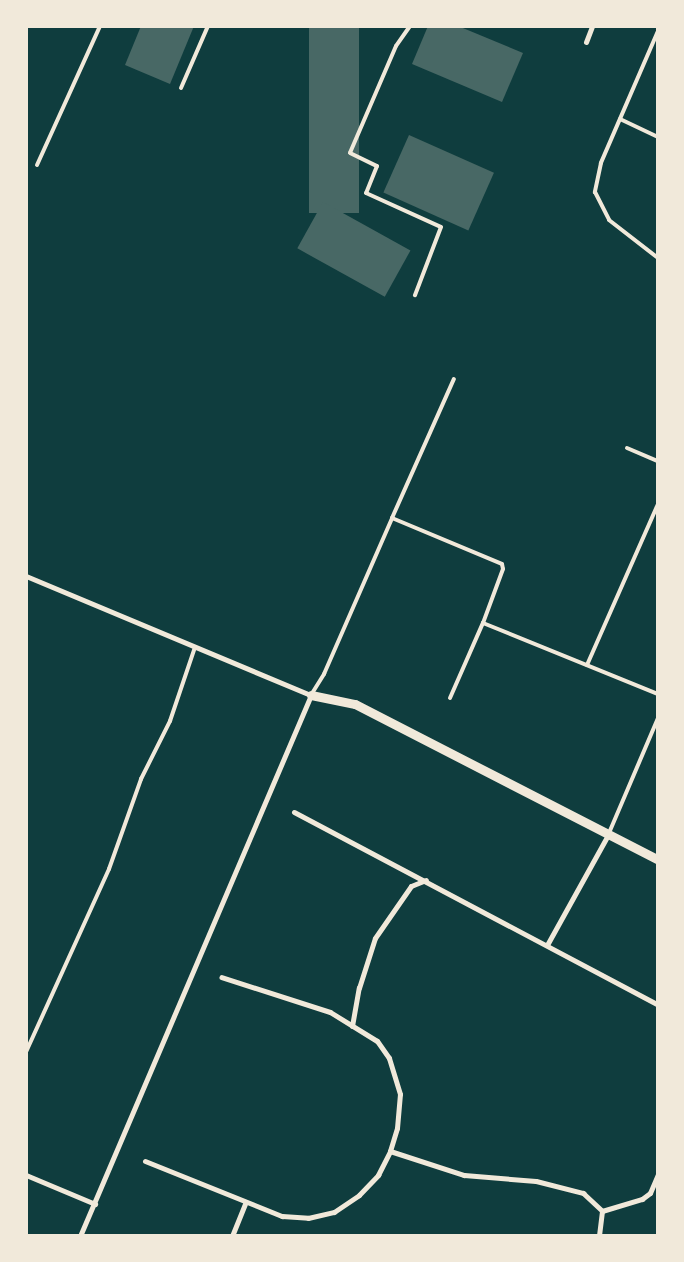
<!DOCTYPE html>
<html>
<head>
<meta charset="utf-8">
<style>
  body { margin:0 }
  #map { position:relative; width:684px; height:1262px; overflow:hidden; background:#0f3d3e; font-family:Helvetica,sans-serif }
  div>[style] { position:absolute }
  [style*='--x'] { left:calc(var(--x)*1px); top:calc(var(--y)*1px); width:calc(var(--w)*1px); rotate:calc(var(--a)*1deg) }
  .building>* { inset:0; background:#486865; transform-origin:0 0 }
  .service>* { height:4px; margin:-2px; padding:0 2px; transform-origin:2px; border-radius:2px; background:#f1e9da }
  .minor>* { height:5px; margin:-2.5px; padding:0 2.5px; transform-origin:2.5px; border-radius:2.5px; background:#f1e9da }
  .tertiary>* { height:9px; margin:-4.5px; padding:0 4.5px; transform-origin:4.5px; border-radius:4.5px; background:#f1e9da }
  span { translate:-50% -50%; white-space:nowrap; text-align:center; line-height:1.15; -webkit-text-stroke:4px #f1e9da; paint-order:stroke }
  .frame { position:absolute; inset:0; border:28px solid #f1e9da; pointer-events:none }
</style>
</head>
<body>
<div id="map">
  <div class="building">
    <div style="clip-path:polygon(141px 26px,194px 26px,170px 84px,125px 65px)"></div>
    <div style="left:309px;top:26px;width:50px;height:187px"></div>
    <div style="clip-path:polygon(428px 26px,458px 26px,523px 53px,502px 102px,412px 64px)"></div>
    <div style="left:409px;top:135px;width:93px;height:63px;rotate:24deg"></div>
    <div style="left:323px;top:202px;width:100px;height:53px;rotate:29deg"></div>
  </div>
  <div class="service">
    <div style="--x:410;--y:26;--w:24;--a:125"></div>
    <div style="--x:396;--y:46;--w:116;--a:113.3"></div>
    <div style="--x:350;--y:153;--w:30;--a:26"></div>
    <div style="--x:377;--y:166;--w:29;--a:112"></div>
    <div style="--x:366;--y:193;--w:82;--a:24.4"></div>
    <div style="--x:441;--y:227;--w:73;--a:110.9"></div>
    <div style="--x:658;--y:31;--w:144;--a:113.4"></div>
    <div style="--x:601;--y:163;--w:30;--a:102"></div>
    <div style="--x:595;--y:192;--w:31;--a:63"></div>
    <div style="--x:609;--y:220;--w:62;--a:37.8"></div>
    <div style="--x:181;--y:88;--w:68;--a:-66.5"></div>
    <div style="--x:620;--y:119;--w:42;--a:25.3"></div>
    <div style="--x:37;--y:165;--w:153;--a:-65.6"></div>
    <div style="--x:627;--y:448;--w:34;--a:23"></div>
    <div style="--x:392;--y:518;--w:152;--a:-66"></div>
    <div style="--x:587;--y:665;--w:176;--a:-66.2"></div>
    <div style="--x:311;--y:695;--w:25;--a:-58"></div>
    <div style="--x:324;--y:674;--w:170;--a:-66.4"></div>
    <div style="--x:392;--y:518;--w:119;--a:22.7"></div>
    <div style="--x:502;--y:564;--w:5;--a:79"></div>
    <div style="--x:503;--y:569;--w:58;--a:110.3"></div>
    <div style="--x:483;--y:623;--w:189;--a:22.1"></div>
    <div style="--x:450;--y:698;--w:82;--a:-66.3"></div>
    <div style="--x:609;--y:833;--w:125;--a:-66.9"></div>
    <div style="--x:26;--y:1052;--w:201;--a:-65.6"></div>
    <div style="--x:109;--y:869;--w:96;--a:-70.4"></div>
    <div style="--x:141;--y:779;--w:65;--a:-63.4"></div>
    <div style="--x:170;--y:721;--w:78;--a:-71.3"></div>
  </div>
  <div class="minor">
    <div style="--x:586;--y:42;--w:17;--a:-69"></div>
    <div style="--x:26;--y:576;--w:309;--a:22.7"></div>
    <div style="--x:311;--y:695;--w:588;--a:113.12"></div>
    <div style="--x:294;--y:812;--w:412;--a:27.9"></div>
    <div style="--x:547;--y:945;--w:126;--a:-61"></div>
    <div style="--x:352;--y:1026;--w:39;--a:-80"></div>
    <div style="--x:359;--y:988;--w:52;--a:-72.3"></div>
    <div style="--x:375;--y:938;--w:63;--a:-55.3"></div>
    <div style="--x:411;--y:886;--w:16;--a:-22"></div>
    <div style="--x:390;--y:1151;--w:78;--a:18"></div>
    <div style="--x:464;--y:1175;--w:72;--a:4.8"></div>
    <div style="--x:536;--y:1181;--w:49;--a:14.3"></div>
    <div style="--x:583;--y:1193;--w:26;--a:43"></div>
    <div style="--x:602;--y:1211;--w:25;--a:97"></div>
    <div style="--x:145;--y:1161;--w:148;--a:21.9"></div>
    <div style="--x:282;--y:1216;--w:26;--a:4"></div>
    <div style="--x:308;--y:1218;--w:27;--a:-13"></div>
    <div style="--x:334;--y:1212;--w:30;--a:-34"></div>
    <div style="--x:359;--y:1195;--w:28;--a:-46"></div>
    <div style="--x:378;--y:1175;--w:27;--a:-63"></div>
    <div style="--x:390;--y:1151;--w:24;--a:-73"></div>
    <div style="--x:397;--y:1128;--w:34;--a:-85"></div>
    <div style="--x:400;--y:1094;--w:38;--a:-107"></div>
    <div style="--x:389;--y:1058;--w:21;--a:-125"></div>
    <div style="--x:377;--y:1041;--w:55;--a:-148.3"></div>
    <div style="--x:330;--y:1012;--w:114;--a:-162.2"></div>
    <div style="--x:26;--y:1175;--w:75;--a:22.8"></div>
    <div style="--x:602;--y:1211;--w:42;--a:-16.7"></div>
    <div style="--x:642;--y:1199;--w:10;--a:-37"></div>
    <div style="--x:650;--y:1193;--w:21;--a:-67"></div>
    <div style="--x:232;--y:1236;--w:35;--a:-68"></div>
  </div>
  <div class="tertiary">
    <div style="--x:311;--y:695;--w:45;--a:11.6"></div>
    <div style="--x:355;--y:704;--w:341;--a:27.2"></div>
  </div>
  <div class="frame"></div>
</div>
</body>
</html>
